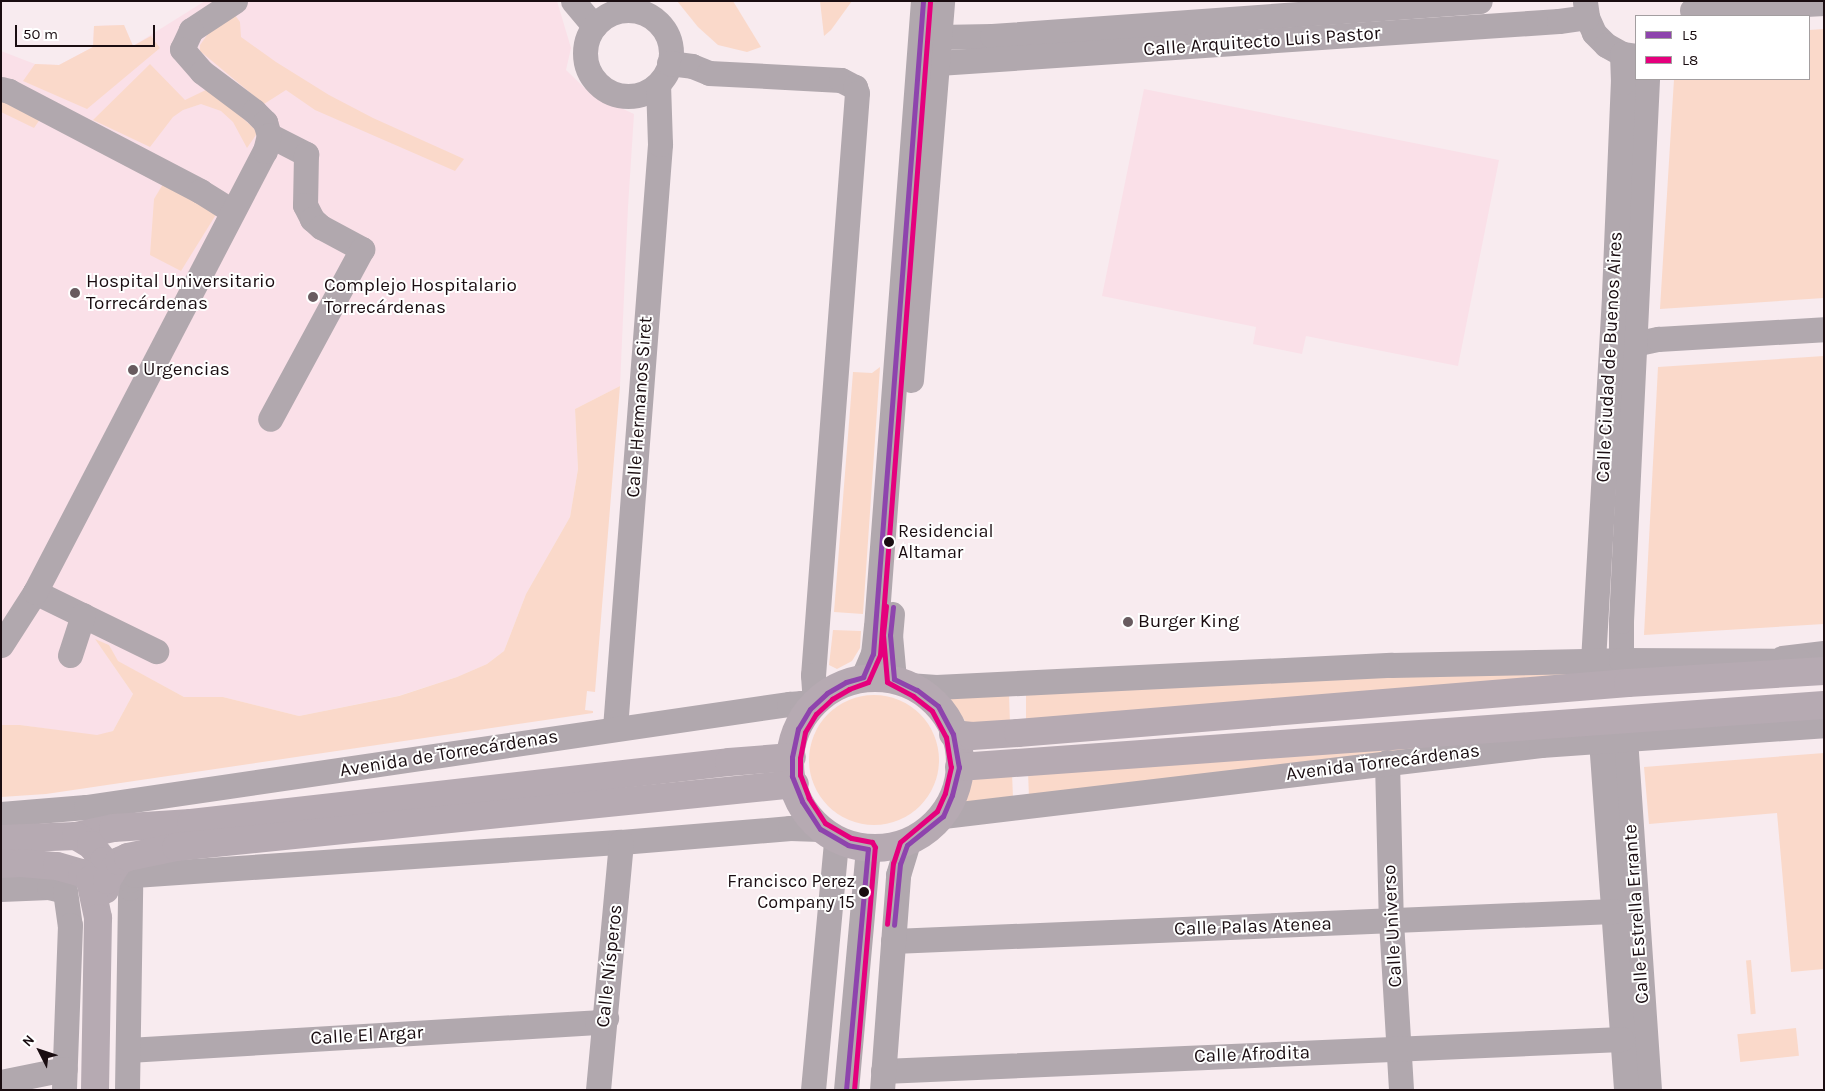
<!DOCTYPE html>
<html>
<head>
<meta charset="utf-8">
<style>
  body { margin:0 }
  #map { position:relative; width:1825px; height:1091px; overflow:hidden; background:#f8ebef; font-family:Karla,sans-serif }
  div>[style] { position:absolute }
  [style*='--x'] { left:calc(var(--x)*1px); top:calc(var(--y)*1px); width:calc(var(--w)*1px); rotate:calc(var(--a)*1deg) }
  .built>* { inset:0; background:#fae0e8 }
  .green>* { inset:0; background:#fad9ca; transform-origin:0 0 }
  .round { border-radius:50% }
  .minor>* { height:25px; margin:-12.5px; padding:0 12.5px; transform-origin:12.5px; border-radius:12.5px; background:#b1a8ae }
  .minor>.ring { margin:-12.5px; padding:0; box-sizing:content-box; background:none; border:25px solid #b1a8ae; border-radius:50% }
  .major>* { height:28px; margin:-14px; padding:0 14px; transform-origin:14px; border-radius:14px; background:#b6aab2 }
  .major>.ring { margin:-14px; padding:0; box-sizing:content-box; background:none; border:28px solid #b6aab2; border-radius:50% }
  .bus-1>* { height:5px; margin:-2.5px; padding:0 2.5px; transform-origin:2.5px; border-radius:2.5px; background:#8e44ad }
  .bus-2>* { height:5px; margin:-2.5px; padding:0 2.5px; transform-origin:2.5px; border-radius:2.5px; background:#e5007d }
  .dots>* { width:14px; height:14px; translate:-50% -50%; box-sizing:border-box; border:2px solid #fff; border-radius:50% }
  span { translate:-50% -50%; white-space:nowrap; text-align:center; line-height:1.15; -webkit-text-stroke:4px #fff; paint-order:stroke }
  .bus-label { font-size:18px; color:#1a0d11 }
  .left { translate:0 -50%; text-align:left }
  .right { translate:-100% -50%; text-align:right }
  .street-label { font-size:19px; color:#1a0d11 }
  .poi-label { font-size:19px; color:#1a0d11 }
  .frame { position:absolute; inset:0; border:2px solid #1a0d11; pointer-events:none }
  .legend { position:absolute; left:1635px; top:15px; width:175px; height:65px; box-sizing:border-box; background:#fff; border:1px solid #a39ea0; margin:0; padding:6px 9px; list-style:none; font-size:15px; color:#1a0d11 }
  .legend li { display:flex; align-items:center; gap:10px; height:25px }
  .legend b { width:25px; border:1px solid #a39ea0 }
  .north { position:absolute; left:15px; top:1026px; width:50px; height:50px; -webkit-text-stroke:4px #fff; paint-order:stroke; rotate:311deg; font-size:14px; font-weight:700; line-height:20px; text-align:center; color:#1a0d11 }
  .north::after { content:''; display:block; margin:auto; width:18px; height:22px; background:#1a0d11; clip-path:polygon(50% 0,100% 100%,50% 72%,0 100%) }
  .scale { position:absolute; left:15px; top:25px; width:140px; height:22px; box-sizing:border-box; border:2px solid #1a0d11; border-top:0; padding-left:6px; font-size:15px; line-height:18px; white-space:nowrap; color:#1a0d11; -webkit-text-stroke:4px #fff; paint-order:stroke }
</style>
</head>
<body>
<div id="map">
  <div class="built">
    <div style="clip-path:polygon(205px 1px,557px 1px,571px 48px,566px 70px,591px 94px,634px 114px,628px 207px,620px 386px,575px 409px,578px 469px,570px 517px,526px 594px,504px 651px,487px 664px,457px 677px,398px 696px,299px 716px,223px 697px,184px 697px,117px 661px,109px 645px,96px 640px,133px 694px,113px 731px,97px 736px,20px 725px,1px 725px,1px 51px,35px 64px,59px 65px,93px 47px,94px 26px,124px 25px,133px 46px)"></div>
    <div style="clip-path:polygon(1144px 89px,1499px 160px,1458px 366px,1306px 336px,1302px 354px,1253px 344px,1256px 327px,1102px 296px)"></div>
  </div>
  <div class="green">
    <div style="clip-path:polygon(677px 1px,733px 1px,761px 47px,747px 52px,718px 45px,698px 27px)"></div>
    <div style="clip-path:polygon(820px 1px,852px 1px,831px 30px,824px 36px)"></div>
    <div style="clip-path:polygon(235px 15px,240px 22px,241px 37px,276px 62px,329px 95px,373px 118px,464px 159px,455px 171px,315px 110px,286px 90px,264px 104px,200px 51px,200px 45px,210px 31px)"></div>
    <div style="clip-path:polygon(124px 25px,133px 46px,151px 36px,160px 48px,87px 109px,23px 81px,35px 64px,59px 65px,93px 47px,94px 26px)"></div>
    <div style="clip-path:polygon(1824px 29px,1824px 298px,1660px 309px,1674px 79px,1809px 79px,1809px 30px)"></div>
    <div style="clip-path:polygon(150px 64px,185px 100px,210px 88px,258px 132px,247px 148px,233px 122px,221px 111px,201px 104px,183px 110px,173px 117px,150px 147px,93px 120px)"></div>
    <div style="clip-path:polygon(1px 100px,43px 115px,34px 128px,1px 112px)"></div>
    <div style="clip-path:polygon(163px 184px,217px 213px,181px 271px,150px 255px,154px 199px)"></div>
    <div style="clip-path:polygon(1824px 356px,1824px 624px,1644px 635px,1658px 367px)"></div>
    <div style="clip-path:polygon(880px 367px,863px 614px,834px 612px,853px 372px,872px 373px)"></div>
    <div style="clip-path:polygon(620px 386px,595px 692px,587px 691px,585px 710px,593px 711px,593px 713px,46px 794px,1px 797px,1px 725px,20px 725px,97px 735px,113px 731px,133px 694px,95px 639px,109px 645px,118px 661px,184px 697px,223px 697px,299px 716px,399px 696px,457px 677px,487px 664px,504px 651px,526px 594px,570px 517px,578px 469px,575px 409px)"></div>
    <div style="clip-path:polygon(833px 630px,861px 631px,860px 648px,852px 661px,837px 669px,829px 665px)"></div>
    <div style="clip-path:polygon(1683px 670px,1026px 723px,1026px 693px,1473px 672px)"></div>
    <div style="clip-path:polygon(1009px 694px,1010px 724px,967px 724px,950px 699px,950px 697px)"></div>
    <div class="round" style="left:809px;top:695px;width:130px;height:130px"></div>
    <div style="clip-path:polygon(1824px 714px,1029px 797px,1028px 772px)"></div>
    <div style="clip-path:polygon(1824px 753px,1824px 969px,1791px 972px,1777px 813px,1649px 824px,1644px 767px)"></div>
    <div style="clip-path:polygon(1012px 773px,1013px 798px,965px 803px,972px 779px)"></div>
    <div style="left:1751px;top:960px;width:54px;height:5px;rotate:85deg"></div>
    <div style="left:1796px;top:1028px;width:28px;height:59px;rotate:84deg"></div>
  </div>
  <div class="minor">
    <div style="--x:235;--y:1;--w:53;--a:146.6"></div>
    <div style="--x:191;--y:30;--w:21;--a:115"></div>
    <div style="--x:182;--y:49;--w:30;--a:49"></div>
    <div style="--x:202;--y:72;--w:65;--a:36.9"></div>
    <div style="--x:254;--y:111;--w:16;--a:45"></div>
    <div style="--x:265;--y:122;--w:14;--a:73"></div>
    <div style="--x:269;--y:135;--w:42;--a:27.2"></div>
    <div style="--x:306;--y:154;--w:51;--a:91.1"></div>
    <div style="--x:305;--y:205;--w:16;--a:63"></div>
    <div style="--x:312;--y:219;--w:12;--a:42"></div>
    <div style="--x:321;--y:227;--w:47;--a:28.2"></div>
    <div style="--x:362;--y:249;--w:193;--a:118.4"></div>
    <div style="--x:573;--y:1;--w:33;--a:50"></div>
    <div style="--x:1585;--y:2;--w:15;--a:82"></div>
    <div style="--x:1587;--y:17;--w:17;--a:66"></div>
    <div style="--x:1594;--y:33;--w:17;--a:45"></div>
    <div style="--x:1606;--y:45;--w:18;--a:29"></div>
    <div style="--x:1622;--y:54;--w:14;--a:8"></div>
    <div style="--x:1692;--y:10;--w:132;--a:-3"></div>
    <div class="ring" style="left:585px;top:10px;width:61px;height:61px"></div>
    <div style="--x:939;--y:37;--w:53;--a:-1.1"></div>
    <div style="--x:992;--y:36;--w:489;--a:-4.1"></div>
    <div style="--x:669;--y:63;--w:23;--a:7"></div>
    <div style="--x:692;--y:66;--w:18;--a:22"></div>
    <div style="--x:709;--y:73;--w:132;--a:3"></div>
    <div style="--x:841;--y:80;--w:16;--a:27"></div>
    <div style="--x:855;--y:87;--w:6;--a:72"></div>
    <div style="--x:857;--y:93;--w:584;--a:94.32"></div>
    <div style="--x:813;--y:675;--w:27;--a:86"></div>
    <div style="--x:938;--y:63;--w:622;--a:-3.87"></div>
    <div style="--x:1559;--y:21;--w:28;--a:-8"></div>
    <div style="--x:1;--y:89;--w:8;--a:14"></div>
    <div style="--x:9;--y:91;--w:216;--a:27.6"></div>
    <div style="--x:200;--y:191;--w:38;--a:32"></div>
    <div style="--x:1634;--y:344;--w:25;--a:-12"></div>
    <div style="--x:1658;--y:339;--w:166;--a:-3.4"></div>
    <div style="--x:911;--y:380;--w:380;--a:-85.3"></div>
    <div style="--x:35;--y:592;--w:135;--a:26"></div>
    <div style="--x:892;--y:614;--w:21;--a:95"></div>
    <div style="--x:890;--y:635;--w:44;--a:84.8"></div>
    <div style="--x:1;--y:645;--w:63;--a:-57.3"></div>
    <div style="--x:35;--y:592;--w:497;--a:-62.5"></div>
    <div style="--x:265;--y:151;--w:16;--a:-76"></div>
    <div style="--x:70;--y:655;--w:42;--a:-72"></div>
    <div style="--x:1782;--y:658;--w:42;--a:-6.8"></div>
    <div style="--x:1621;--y:660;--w:39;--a:-90"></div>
    <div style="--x:1621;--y:621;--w:543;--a:-87.25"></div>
    <div style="--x:1593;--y:661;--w:368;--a:-86.7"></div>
    <div style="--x:1614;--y:294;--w:212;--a:-87.6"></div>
    <div style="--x:1623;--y:82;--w:28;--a:-92"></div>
    <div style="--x:863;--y:677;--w:25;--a:-67"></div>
    <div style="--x:873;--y:654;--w:27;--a:-84"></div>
    <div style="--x:876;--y:627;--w:628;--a:-85.71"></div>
    <div style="--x:908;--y:685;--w:28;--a:4"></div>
    <div style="--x:936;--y:687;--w:456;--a:-2.8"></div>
    <div style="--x:1391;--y:665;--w:230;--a:-1.2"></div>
    <div style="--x:1621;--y:660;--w:178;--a:0.3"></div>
    <div style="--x:615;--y:728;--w:586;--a:-85.59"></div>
    <div style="--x:660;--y:144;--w:59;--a:-91.9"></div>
    <div style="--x:1625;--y:738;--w:353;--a:86.1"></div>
    <div style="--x:1601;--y:740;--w:351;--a:85.9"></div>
    <div style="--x:1387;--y:762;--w:159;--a:88.6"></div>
    <div style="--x:1391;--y:921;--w:169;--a:86.6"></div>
    <div style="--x:1;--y:814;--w:85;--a:-4.7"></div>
    <div style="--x:86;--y:807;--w:711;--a:-8.34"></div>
    <div style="--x:789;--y:704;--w:13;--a:-4"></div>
    <div style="--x:802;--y:703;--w:10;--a:37"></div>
    <div style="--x:943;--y:816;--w:602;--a:-6.77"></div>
    <div style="--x:1541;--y:745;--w:284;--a:-4"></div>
    <div style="--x:1;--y:889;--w:48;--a:-2.4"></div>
    <div style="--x:49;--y:887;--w:16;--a:14"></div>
    <div style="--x:65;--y:891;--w:34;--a:82"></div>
    <div style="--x:70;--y:925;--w:165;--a:92.1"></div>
    <div style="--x:893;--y:941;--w:721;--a:-2.39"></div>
    <div style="--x:128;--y:1050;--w:470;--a:-3.4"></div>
    <div style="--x:597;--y:1022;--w:10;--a:-24"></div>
    <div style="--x:883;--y:1071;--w:739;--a:-2.48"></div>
    <div style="--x:1;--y:1082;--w:65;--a:-11.5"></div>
    <div style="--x:127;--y:1090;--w:202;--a:-89.1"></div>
    <div style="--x:130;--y:888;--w:8;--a:-90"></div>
    <div style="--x:130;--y:880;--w:6;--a:-51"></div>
    <div style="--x:134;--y:875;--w:488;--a:-3.9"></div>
    <div style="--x:621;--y:842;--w:170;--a:-4.7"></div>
    <div style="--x:790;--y:828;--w:30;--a:2"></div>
    <div style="--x:598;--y:1090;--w:249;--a:-84.7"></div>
    <div style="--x:813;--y:1090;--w:251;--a:-84.7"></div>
    <div style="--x:846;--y:1090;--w:242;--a:-84.8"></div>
    <div style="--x:882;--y:1090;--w:216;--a:-85.7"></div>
    <div style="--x:898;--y:875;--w:31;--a:-73"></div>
  </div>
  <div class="major">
    <div class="ring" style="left:790px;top:678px;width:142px;height:142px"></div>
    <div style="--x:953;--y:734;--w:19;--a:6"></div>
    <div style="--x:972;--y:736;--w:46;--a:-3.7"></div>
    <div style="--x:1018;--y:733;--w:612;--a:-4.69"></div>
    <div style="--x:1628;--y:683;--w:196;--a:-3.5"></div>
    <div style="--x:959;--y:767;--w:867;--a:-4.1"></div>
    <div style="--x:76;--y:836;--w:38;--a:-12"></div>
    <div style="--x:113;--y:828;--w:78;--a:-3.7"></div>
    <div style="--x:191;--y:823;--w:541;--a:-6.47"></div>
    <div style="--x:729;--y:762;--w:63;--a:-4.5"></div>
    <div style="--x:1;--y:839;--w:75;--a:-2.3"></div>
    <div style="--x:76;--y:836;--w:17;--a:31"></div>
    <div style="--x:91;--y:845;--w:21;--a:51"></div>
    <div style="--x:104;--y:861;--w:19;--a:81"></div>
    <div style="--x:107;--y:880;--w:10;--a:101"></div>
    <div style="--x:1;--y:864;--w:20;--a:-3"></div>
    <div style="--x:21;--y:863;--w:36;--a:5"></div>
    <div style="--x:57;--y:866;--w:26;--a:16"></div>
    <div style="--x:82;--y:873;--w:11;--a:41"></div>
    <div style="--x:90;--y:880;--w:39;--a:78"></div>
    <div style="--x:98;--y:918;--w:172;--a:91"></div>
    <div style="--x:107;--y:880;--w:22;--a:-58"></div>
    <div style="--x:119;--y:861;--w:10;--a:-24"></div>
    <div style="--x:128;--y:857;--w:49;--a:-11.8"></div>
    <div style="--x:176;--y:847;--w:622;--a:-5.81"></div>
  </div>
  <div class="bus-1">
    <div style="--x:893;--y:607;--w:28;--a:96"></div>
    <div style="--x:890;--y:635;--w:44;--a:84.8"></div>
    <div style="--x:894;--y:679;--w:25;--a:26"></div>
    <div style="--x:917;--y:690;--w:26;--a:37"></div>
    <div style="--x:938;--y:706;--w:32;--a:62"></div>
    <div style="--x:953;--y:734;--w:34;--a:80"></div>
    <div style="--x:959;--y:767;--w:29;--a:104"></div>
    <div style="--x:952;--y:795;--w:23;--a:113"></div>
    <div style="--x:943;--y:816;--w:46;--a:141.1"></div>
    <div style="--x:907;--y:845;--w:20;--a:110"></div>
    <div style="--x:900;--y:864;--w:61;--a:95.6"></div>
    <div style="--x:846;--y:1090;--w:242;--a:-84.8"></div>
    <div style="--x:868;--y:849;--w:20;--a:-169"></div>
    <div style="--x:848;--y:845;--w:32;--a:-150"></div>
    <div style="--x:820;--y:829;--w:33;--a:-123"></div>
    <div style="--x:802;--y:801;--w:27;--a:-112"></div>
    <div style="--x:792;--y:776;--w:19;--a:-90"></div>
    <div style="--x:792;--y:757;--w:29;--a:-78"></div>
    <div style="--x:798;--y:729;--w:23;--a:-59"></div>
    <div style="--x:810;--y:709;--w:23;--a:-43"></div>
    <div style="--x:827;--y:693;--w:22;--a:-30"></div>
    <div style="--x:846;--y:682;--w:18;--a:-16"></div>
    <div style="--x:863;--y:677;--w:25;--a:-67"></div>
    <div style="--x:873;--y:654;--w:655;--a:-85.62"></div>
  </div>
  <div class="bus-2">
    <div style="--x:886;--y:606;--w:29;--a:96"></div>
    <div style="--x:883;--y:635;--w:47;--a:85.1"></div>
    <div style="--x:887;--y:682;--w:30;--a:28"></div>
    <div style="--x:913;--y:696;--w:24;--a:38"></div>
    <div style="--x:932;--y:711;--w:30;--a:62"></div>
    <div style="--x:946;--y:737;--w:30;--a:81"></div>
    <div style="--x:951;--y:767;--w:27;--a:103"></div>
    <div style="--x:945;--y:793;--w:20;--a:114"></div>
    <div style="--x:937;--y:811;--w:48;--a:140"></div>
    <div style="--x:900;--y:842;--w:22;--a:108"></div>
    <div style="--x:893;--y:863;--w:61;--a:95.6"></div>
    <div style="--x:854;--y:1090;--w:244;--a:-85.1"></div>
    <div style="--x:875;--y:847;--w:6;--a:-121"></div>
    <div style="--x:872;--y:842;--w:21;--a:-169"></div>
    <div style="--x:851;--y:838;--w:30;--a:-150"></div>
    <div style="--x:825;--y:823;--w:30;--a:-123"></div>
    <div style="--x:809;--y:798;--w:25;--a:-111"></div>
    <div style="--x:800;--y:775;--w:17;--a:-90"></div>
    <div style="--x:800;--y:758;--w:26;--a:-79"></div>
    <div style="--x:805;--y:732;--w:21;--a:-59"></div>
    <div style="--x:816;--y:714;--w:22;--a:-43"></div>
    <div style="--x:832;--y:699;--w:20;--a:-30"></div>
    <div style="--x:849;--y:689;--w:20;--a:-20"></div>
    <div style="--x:868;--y:682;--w:30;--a:-66"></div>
    <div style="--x:880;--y:655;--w:655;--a:-85.62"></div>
  </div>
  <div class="dots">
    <div style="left:75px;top:293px;background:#685b5f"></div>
    <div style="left:313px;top:297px;background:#685b5f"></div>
    <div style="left:133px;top:370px;background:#685b5f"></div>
    <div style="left:889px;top:542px;background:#1a0d11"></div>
    <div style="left:1128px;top:622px;background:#685b5f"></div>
    <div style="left:864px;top:892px;background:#1a0d11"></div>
  </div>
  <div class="bus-label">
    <span class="left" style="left:898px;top:542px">Residencial<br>Altamar</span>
    <span class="right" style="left:855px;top:892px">Francisco Perez<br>Company 15</span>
  </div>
  <div class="street-label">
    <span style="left:1262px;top:42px;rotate:-4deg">Calle Arquitecto Luis Pastor</span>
    <span style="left:1610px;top:357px;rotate:-87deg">Calle Ciudad de Buenos Aires</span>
    <span style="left:640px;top:407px;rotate:-86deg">Calle Hermanos Siret</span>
    <span style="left:449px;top:754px;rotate:-9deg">Avenida de Torrecárdenas</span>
    <span style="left:1383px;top:763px;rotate:-7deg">Avenida Torrecárdenas</span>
    <span style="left:1637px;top:914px;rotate:-94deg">Calle Estrella Errante</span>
    <span style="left:1393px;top:926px;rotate:-93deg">Calle Universo</span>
    <span style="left:1253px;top:927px;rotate:-2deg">Calle Palas Atenea</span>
    <span style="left:610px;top:966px;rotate:-84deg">Calle Nísperos</span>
    <span style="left:367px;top:1036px;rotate:-3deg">Calle El Argar</span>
    <span style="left:1252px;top:1055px;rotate:-2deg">Calle Afrodita</span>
  </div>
  <div class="poi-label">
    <span class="left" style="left:86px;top:293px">Hospital Universitario<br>Torrecárdenas</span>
    <span class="left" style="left:324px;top:297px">Complejo Hospitalario<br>Torrecárdenas</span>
    <span class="left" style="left:143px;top:370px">Urgencias</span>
    <span class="left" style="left:1138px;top:622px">Burger King</span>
  </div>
  <div class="frame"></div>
  <ul class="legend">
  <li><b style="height:6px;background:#8e44ad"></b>L5</li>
  <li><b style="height:6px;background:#e5007d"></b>L8</li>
  </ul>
  <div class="north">N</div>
  <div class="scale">50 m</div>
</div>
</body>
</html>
